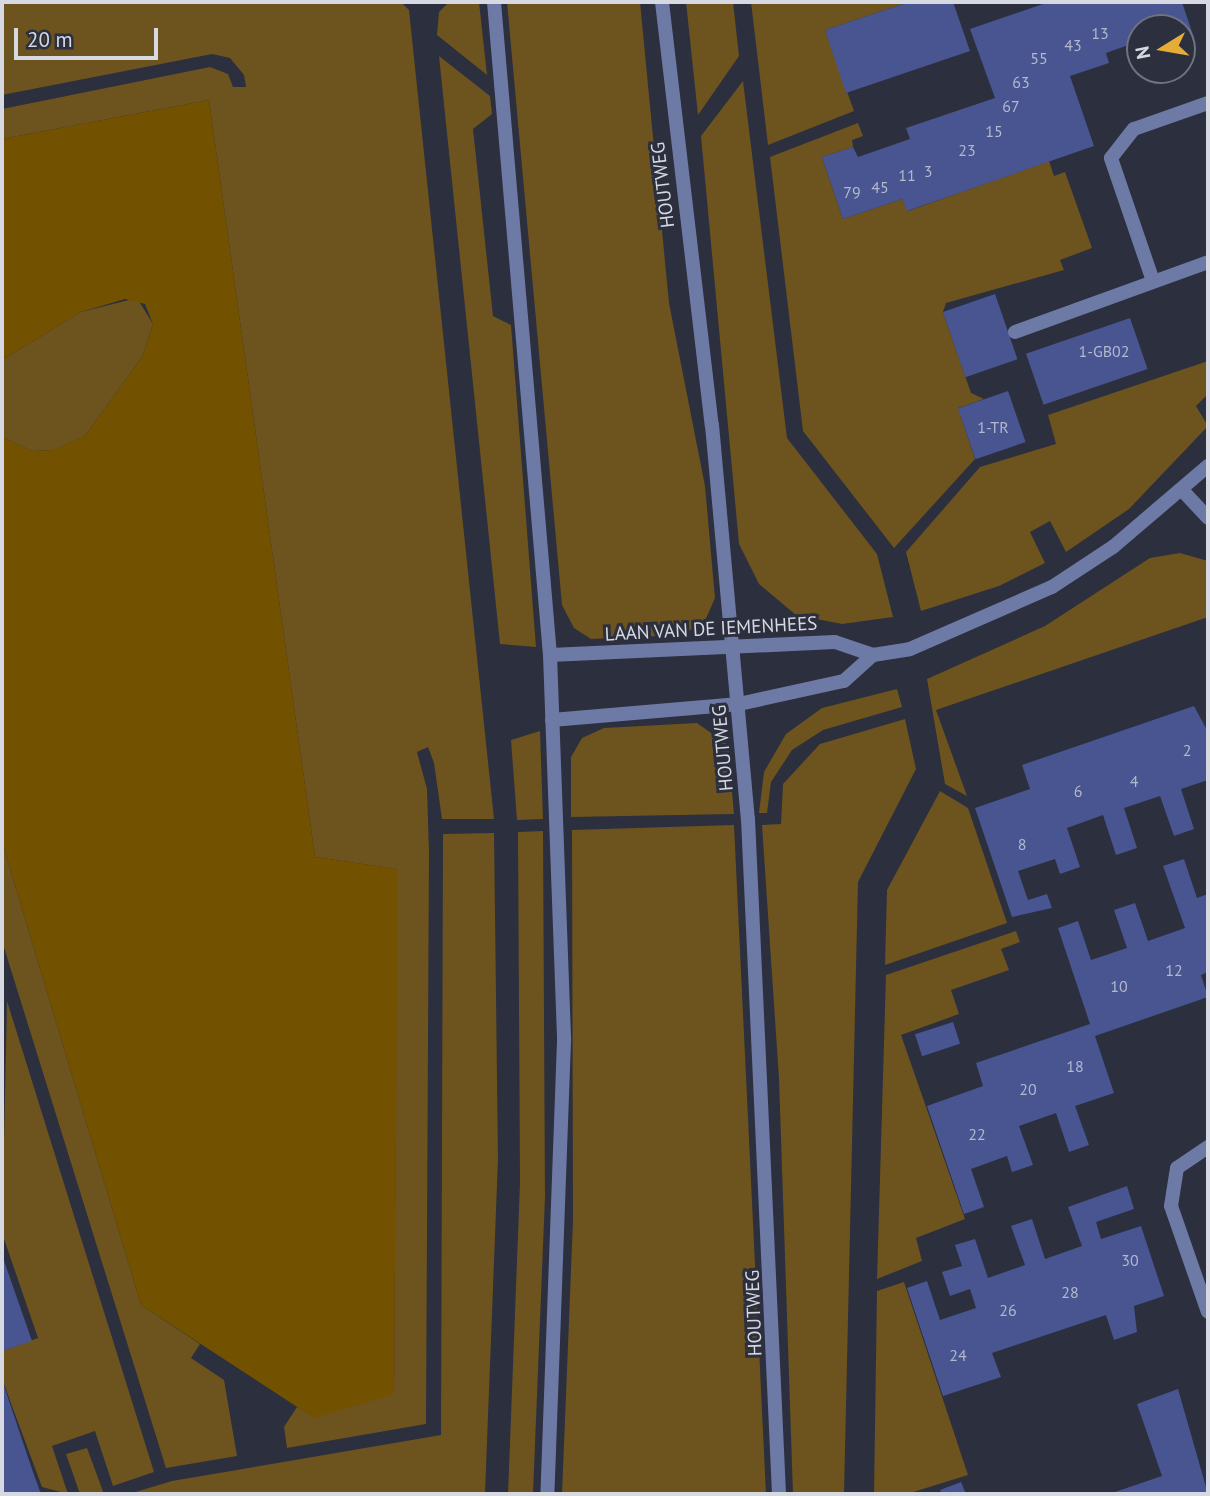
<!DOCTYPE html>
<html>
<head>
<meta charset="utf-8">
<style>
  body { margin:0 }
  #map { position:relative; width:1210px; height:1496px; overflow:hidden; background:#2b2f3e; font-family:"PT Sans",sans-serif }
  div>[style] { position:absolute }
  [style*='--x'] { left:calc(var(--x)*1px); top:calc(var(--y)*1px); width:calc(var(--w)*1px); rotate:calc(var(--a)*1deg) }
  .green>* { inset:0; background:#6d531e }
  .water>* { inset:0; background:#725200 }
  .building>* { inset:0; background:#485590; transform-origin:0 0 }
  .service>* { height:14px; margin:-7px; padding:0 7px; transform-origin:7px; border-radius:7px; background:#6e7aa6 }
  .minor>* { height:14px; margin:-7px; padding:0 7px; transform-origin:7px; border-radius:7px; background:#6e7aa6 }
  .tertiary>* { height:14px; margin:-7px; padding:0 7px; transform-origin:7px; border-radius:7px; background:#6e7aa6 }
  span { translate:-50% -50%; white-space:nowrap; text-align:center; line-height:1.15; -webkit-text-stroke:6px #2b2f3e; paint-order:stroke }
  .number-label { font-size:16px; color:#b2b8ce }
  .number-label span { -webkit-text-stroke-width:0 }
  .street-label { font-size:19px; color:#d6d9e2 }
  .frame { position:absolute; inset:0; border:4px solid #d6d9e2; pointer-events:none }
  .north { position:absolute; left:1126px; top:14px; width:70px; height:70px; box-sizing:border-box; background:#2b2f3e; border:2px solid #6f7380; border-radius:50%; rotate:259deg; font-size:19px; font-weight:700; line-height:28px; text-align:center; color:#d6d9e2 }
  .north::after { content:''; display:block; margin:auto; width:24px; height:32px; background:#e5ad35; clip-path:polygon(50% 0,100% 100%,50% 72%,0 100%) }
  .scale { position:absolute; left:14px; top:28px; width:144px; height:32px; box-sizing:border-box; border:4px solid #d6d9e2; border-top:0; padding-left:9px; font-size:21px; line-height:24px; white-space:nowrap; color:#d6d9e2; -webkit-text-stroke:5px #2b2f3e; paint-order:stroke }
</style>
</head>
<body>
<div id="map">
  <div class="green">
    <div style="clip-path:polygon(2px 2px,401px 2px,409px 10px,494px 819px,442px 819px,434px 763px,428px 747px,417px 752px,427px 789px,429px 852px,426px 1424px,287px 1448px,284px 1427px,297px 1407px,314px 1417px,394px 1393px,397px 869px,315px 857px,209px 100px,2px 139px,2px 109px,210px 67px,228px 74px,233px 87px,246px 87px,244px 75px,230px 58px,212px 54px,2px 95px)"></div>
    <div style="clip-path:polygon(449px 2px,479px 2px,487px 75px,437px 35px,439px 12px)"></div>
    <div style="clip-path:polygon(507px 2px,640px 2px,669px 303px,705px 486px,715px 598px,704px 623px,681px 635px,591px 639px,574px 628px,562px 605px)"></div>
    <div style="clip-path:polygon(686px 2px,733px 2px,739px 56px,698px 115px)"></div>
    <div style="clip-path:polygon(751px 2px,909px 2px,825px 30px,854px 111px,768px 145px)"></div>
    <div style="clip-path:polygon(439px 56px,490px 96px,492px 114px,473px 129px,493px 316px,511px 325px,536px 647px,500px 644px)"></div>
    <div style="clip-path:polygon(743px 81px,787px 438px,877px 554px,893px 617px,842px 624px,796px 615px,759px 584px,739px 544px,701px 136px)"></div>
    <div style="clip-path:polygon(858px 123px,863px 136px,852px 140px,853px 147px,822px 157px,843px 219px,902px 199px,908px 211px,1049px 161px,1054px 176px,1065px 172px,1092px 248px,1060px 260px,1064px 270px,946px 303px,943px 312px,971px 393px,984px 399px,958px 408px,975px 459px,894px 548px,803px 431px,770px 157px)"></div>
    <div style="clip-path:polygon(137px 298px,153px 324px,142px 357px,85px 436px,53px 450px,32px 451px,2px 437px,2px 360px,81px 312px)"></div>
    <div style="clip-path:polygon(1208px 361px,1208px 394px,1196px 406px,1208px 426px,1129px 509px,1066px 552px,1050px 521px,1030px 532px,1045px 563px,999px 586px,921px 611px,906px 552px,980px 467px,1056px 444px,1048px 415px)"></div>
    <div style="clip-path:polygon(1180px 553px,1208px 561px,1208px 617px,936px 710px,967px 796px,945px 784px,927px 679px,1045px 626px,1150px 558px)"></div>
    <div style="clip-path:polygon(897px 689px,902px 707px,823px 730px,792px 750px,771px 782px,767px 813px,759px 813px,764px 772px,786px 734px,822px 708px)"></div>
    <div style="clip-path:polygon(905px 719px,916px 769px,858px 882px,844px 1494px,793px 1494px,779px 1079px,762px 825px,781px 824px,783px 784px,820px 744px)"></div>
    <div style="clip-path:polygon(697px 723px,728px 745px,734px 814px,571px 817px,571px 757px,582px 738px,604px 728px)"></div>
    <div style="clip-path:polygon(540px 731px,543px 819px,517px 820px,511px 740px)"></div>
    <div style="clip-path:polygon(940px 791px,968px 808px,1007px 923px,885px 965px,887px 890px)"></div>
    <div style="clip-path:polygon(734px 825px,766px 1494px,562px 1494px,573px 1220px,572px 830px)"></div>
    <div style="clip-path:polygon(543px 831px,545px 1197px,533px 1494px,508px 1494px,520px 1183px,518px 832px)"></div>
    <div style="clip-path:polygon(494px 833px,498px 1159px,485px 1494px,129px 1494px,172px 1481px,441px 1435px,443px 834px)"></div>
    <div style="clip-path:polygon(2px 842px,141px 1305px,200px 1344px,191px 1358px,224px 1380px,237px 1456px,166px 1468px,2px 941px)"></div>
    <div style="clip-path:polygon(1016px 931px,1020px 942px,1001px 949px,1009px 970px,951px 990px,959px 1014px,901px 1035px,965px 1219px,916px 1238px,922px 1261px,877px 1279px,886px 975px)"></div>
    <div style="clip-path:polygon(7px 1001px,154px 1472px,113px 1486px,95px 1431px,52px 1446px,68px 1494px,42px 1487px,2px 1379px,2px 1351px,38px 1338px,2px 1233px)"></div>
    <div style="clip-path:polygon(904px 1282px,968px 1475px,907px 1494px,874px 1494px,877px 1291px)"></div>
    <div style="clip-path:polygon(87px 1448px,104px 1494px,80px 1494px,66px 1454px)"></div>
  </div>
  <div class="water">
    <div style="clip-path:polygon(209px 100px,315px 857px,398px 869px,394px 1394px,314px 1418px,141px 1305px,2px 842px,2px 437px,32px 451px,52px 450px,85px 436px,142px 357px,153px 324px,145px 304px,125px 299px,81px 312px,2px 360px,2px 139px)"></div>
  </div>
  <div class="building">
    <div style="clip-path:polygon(909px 2px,953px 2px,970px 51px,846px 93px,825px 30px)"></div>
    <div style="clip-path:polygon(1049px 2px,1182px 2px,1193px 35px,1182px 39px,1182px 28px,1140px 28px,1140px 41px,1106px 53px,1109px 63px,1070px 76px,1094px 146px,907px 211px,902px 199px,843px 219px,822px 157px,853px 147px,858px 157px,910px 139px,906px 128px,995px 98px,970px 29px)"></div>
    <div style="left:995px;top:294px;width:69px;height:55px;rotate:71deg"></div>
    <div style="left:1130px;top:318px;width:54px;height:110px;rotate:71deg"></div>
    <div style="left:1008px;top:391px;width:54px;height:53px;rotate:71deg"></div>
    <div style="clip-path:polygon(1194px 706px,1208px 732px,1208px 780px,1181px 789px,1194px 829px,1174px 836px,1160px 796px,1124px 808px,1137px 848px,1116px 855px,1103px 815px,1067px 828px,1080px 867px,1060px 874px,1055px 859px,1018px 871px,1028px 900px,1047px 894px,1052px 908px,1012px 917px,975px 808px,1030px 789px,1022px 765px)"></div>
    <div style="clip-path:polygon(1184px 859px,1197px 898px,1208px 894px,1208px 972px,1201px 975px,1208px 997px,1095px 1036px,1114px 1093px,1075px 1106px,1089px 1145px,1069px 1152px,1056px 1113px,1019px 1126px,1033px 1165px,1012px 1172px,1007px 1156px,971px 1169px,984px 1207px,964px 1214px,927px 1106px,983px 1086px,976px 1063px,1090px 1024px,1058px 928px,1078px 921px,1091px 960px,1127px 948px,1114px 910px,1135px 903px,1148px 941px,1185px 928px,1163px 866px)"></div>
    <div style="left:953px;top:1022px;width:23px;height:40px;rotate:72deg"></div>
    <div style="clip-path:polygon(1127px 1186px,1134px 1209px,1096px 1222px,1101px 1239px,1141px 1226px,1164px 1296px,1134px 1306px,1137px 1332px,1114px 1340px,1106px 1315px,992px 1353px,1001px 1377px,943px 1396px,907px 1288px,927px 1281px,940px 1320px,976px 1308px,970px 1289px,950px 1296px,942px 1272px,962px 1266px,955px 1245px,975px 1239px,988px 1278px,1025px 1265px,1011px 1226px,1032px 1219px,1045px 1259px,1082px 1246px,1068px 1207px)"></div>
    <div style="clip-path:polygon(2px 1255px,32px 1341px,2px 1351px)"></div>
    <div style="clip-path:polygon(2px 1380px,33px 1472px,41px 1494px,2px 1494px)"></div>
    <div style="clip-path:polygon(1178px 1389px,1208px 1494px,1109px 1494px,1162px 1476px,1137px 1404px)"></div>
    <div style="clip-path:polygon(961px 1482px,966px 1494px,942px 1494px,940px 1490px)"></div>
  </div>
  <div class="service">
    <div style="--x:1153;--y:281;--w:130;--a:-108.9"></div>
    <div style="--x:1111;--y:158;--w:37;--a:-52"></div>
    <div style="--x:1134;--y:129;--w:78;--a:-19.4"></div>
    <div style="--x:1015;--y:332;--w:205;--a:-19.9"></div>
  </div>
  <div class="minor">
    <div style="--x:1183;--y:491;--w:37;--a:47"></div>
    <div style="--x:550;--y:655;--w:285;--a:-2.6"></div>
    <div style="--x:835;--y:642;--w:40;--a:18.9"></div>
    <div style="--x:873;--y:655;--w:37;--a:-9"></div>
    <div style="--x:910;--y:649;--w:155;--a:-23.6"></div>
    <div style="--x:1052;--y:587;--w:73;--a:-33.3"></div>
    <div style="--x:1113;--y:547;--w:125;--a:-40.5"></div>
    <div style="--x:552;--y:720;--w:188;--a:-4.9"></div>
    <div style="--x:739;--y:704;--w:107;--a:-12.4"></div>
    <div style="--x:844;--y:681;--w:39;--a:-42"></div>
    <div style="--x:1208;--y:1147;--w:37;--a:146"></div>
    <div style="--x:1177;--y:1168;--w:38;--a:99"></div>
    <div style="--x:1171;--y:1206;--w:112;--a:70.8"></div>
  </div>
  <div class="tertiary">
    <div style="--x:494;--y:2;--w:655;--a:85.1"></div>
    <div style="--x:550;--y:655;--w:386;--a:87.9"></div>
    <div style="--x:564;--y:1041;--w:453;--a:92.1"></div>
    <div style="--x:662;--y:2;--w:426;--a:83.3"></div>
    <div style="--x:712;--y:425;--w:396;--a:84.8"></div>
    <div style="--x:748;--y:819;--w:676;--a:87.37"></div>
  </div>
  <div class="number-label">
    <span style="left:1100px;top:33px">13</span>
    <span style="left:1073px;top:45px">43</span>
    <span style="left:1039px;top:58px">55</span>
    <span style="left:1021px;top:82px">63</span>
    <span style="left:1011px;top:106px">67</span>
    <span style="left:994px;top:131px">15</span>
    <span style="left:967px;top:150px">23</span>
    <span style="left:928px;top:171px">3</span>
    <span style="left:907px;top:175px">11</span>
    <span style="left:880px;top:187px">45</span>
    <span style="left:852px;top:192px">79</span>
    <span style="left:1104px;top:351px">1-GB02</span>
    <span style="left:993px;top:427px">1-TR</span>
    <span style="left:1187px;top:750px">2</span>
    <span style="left:1134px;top:781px">4</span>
    <span style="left:1078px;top:791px">6</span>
    <span style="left:1022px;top:844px">8</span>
    <span style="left:1174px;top:970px">12</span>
    <span style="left:1119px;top:986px">10</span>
    <span style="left:1075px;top:1066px">18</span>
    <span style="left:1028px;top:1089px">20</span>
    <span style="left:977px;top:1134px">22</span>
    <span style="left:1130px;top:1260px">30</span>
    <span style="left:1070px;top:1292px">28</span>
    <span style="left:1008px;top:1310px">26</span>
    <span style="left:958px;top:1355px">24</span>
  </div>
  <div class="street-label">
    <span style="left:663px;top:185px;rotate:-97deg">HOUTWEG</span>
    <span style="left:711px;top:629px;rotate:-3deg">LAAN VAN DE IEMENHEES</span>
    <span style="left:723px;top:748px;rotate:-95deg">HOUTWEG</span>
    <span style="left:754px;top:1313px;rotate:-92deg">HOUTWEG</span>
  </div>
  <div class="frame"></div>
  <div class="north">N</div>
  <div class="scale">20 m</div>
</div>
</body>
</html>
